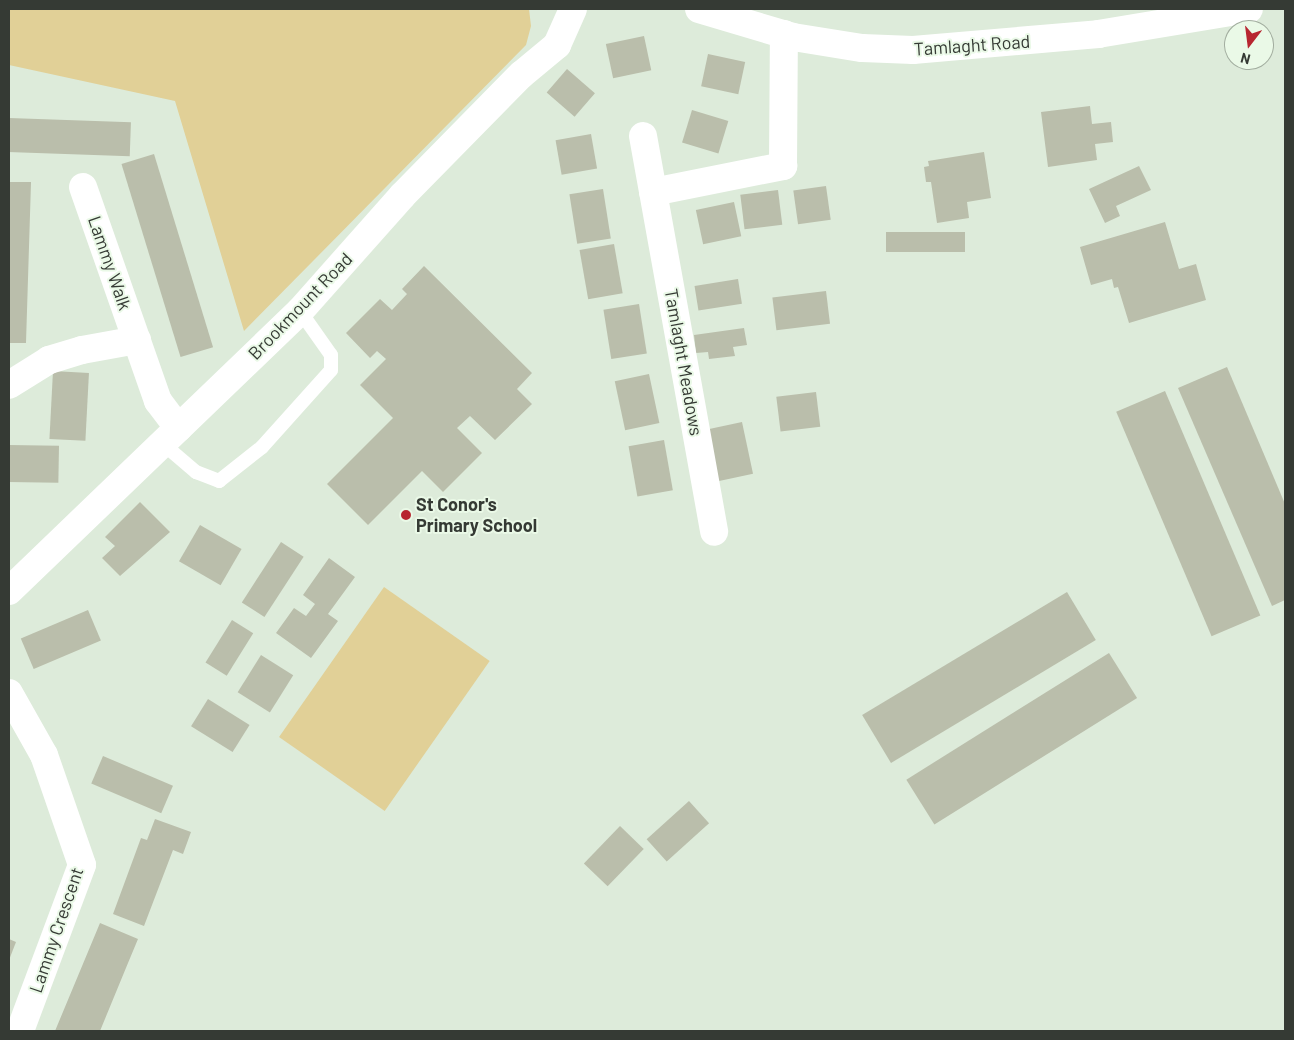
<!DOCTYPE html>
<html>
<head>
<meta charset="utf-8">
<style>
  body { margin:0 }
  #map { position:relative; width:1294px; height:1040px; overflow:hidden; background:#ddebda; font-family:Barlow,sans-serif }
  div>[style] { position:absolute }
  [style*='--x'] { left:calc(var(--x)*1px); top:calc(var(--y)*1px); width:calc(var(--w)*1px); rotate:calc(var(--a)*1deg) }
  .green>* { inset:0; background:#e1d097; transform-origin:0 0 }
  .building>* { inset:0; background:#babeab; transform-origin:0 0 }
  .service>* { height:14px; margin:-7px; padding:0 7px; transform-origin:7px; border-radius:7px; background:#fff }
  .minor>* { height:28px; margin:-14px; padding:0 14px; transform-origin:14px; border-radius:14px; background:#fff }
  .tertiary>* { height:28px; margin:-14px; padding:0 14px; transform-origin:14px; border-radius:14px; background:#fff }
  .dots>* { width:14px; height:14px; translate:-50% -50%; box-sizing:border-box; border:2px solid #eaf9e7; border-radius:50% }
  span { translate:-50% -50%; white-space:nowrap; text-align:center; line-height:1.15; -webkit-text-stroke:4px #eaf9e7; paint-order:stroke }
  .street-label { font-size:18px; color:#353a34 }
  .poi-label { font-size:18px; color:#353a34; font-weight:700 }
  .left { translate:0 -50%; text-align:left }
  .frame { position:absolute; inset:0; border:10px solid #353a34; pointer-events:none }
  .north { position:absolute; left:1224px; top:20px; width:50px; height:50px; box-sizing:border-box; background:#eaf9e7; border:1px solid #a2ad9f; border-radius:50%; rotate:195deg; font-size:14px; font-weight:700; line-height:20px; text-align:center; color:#353a34 }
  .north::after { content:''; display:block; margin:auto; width:18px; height:22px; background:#b72630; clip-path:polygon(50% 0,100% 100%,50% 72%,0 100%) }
</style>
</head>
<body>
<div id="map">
  <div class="green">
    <div style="clip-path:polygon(9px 9px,529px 9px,531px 26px,526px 45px,244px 331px,175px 101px,9px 65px)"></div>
    <div style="left:384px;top:587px;width:129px;height:183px;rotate:35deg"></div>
  </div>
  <div class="building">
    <div style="left:644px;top:36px;width:35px;height:39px;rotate:78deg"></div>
    <div style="left:708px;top:54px;width:38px;height:33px;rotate:12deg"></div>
    <div style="left:567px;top:69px;width:37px;height:31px;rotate:41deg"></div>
    <div style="clip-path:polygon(1090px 106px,1092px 124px,1111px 122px,1113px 142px,1095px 144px,1097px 160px,1048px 167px,1041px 112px)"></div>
    <div style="left:692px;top:110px;width:38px;height:34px;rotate:17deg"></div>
    <div style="left:9px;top:118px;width:122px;height:34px;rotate:2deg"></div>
    <div style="left:591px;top:134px;width:35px;height:36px;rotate:80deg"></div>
    <div style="clip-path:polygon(984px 152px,991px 198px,967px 202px,969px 218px,937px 223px,931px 182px,926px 182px,924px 167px,929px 166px,928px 161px)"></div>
    <div style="left:154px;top:154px;width:202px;height:34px;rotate:73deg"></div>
    <div style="clip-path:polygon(1139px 166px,1151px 190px,1116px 206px,1120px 216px,1105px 223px,1089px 189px)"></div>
    <div style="clip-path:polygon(9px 182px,31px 182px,26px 343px,9px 343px)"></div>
    <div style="left:826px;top:186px;width:34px;height:33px;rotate:82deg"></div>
    <div style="left:603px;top:189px;width:50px;height:34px;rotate:81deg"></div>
    <div style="left:778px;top:190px;width:35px;height:38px;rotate:83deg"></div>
    <div style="left:734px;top:202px;width:35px;height:39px;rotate:78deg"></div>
    <div style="clip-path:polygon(1165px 222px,1179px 269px,1196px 264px,1206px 300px,1129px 323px,1118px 287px,1114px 288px,1112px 279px,1091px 285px,1080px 247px)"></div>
    <div style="left:886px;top:232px;width:79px;height:20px"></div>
    <div style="left:614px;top:244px;width:50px;height:35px;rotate:80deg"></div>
    <div style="clip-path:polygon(424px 266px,532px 373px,517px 389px,532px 404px,495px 440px,470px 416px,457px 428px,482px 453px,443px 492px,422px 471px,368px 525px,327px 484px,393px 418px,360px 385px,386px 359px,377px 351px,370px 358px,346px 333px,380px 299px,392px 310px,407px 294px,402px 289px)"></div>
    <div style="left:738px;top:279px;width:25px;height:44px;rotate:81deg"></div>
    <div style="left:826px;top:291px;width:33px;height:54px;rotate:83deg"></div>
    <div style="left:639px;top:304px;width:50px;height:36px;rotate:81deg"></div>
    <div style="clip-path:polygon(744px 328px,747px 345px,733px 347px,735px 356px,709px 359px,708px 352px,696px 353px,694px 335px)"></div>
    <div style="clip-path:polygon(1227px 367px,1285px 504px,1285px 600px,1272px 606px,1178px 388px)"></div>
    <div style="left:53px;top:371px;width:36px;height:68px;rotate:3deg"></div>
    <div style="left:649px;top:374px;width:50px;height:35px;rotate:78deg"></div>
    <div style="left:1165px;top:391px;width:244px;height:53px;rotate:67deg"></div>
    <div style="left:816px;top:392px;width:35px;height:40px;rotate:83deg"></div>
    <div style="left:742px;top:422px;width:53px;height:37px;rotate:78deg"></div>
    <div style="left:664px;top:440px;width:51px;height:36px;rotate:80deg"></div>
    <div style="left:9px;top:445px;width:50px;height:37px;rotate:1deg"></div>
    <div style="clip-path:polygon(140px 502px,170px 532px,120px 576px,102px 558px,115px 546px,105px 537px)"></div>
    <div style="left:200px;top:525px;width:48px;height:42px;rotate:30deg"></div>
    <div style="left:281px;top:542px;width:27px;height:72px;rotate:33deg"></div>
    <div style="clip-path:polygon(329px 558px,355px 577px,328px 614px,338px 621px,311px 658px,276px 633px,294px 608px,306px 616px,315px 604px,303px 595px)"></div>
    <div style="left:1067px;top:592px;width:56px;height:239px;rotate:59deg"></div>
    <div style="left:88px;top:610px;width:33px;height:73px;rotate:67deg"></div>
    <div style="left:232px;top:620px;width:25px;height:50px;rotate:32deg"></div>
    <div style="left:1109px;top:653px;width:53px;height:239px;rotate:58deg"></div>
    <div style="left:261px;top:655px;width:38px;height:44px;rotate:32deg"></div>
    <div style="left:208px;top:699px;width:49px;height:32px;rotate:32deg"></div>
    <div style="left:103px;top:756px;width:76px;height:30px;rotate:23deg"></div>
    <div style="left:689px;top:801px;width:30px;height:57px;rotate:48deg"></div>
    <div style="clip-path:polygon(155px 819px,191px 832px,183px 854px,173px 850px,144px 926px,113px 914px,141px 838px,147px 840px)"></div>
    <div style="left:620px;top:826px;width:33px;height:52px;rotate:44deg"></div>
    <div style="clip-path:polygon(100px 923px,138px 939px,128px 963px,100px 1031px,55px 1031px)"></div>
    <div style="clip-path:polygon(9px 939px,16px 942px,9px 960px)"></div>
  </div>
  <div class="service">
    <div style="--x:162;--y:443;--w:45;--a:40.5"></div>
    <div style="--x:196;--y:472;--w:25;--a:21"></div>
    <div style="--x:219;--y:481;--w:55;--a:-38.3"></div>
    <div style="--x:262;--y:447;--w:103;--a:-48.1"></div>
    <div style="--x:331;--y:370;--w:15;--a:-90"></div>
    <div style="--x:331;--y:355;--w:54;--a:-125.2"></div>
  </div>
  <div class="minor">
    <div style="--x:699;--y:9;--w:98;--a:16.6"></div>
    <div style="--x:793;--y:37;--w:70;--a:9.1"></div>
    <div style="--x:862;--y:48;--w:51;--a:2.2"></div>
    <div style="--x:913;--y:50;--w:186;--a:-4.9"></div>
    <div style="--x:1098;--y:34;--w:153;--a:-9.4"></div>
    <div style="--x:643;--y:136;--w:402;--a:79.8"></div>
    <div style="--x:83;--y:187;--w:227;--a:70.7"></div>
    <div style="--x:158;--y:401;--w:34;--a:53"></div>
    <div style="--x:653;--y:192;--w:133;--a:-11.3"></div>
    <div style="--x:783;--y:166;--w:132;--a:-89.6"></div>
    <div style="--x:9;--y:385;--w:47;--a:-32"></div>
    <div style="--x:49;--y:360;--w:34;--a:-17"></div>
    <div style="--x:82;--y:350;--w:56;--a:-10.3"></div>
    <div style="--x:9;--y:693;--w:71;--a:60.6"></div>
    <div style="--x:44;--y:755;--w:116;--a:70.9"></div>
    <div style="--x:82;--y:865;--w:177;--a:110.5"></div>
  </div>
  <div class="tertiary">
    <div style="--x:9;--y:591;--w:404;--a:-43.9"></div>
    <div style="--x:300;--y:311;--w:154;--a:-48.4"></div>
    <div style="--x:402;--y:196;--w:170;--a:-45.5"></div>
    <div style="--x:521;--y:75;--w:47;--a:-39.8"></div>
    <div style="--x:557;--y:45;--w:39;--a:-66"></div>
  </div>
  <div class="dots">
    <div style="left:406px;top:515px;background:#b72630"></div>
  </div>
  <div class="street-label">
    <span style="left:972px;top:45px;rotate:-4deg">Tamlaght Road</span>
    <span style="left:110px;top:263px;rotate:71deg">Lammy Walk</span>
    <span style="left:300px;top:306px;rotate:-46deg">Brookmount Road</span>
    <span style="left:684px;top:362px;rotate:80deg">Tamlaght Meadows</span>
    <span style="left:56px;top:930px;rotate:-71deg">Lammy Crescent</span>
  </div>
  <div class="poi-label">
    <span class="left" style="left:416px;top:515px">St Conor's<br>Primary School</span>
  </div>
  <div class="frame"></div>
  <div class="north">N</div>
</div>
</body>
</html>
